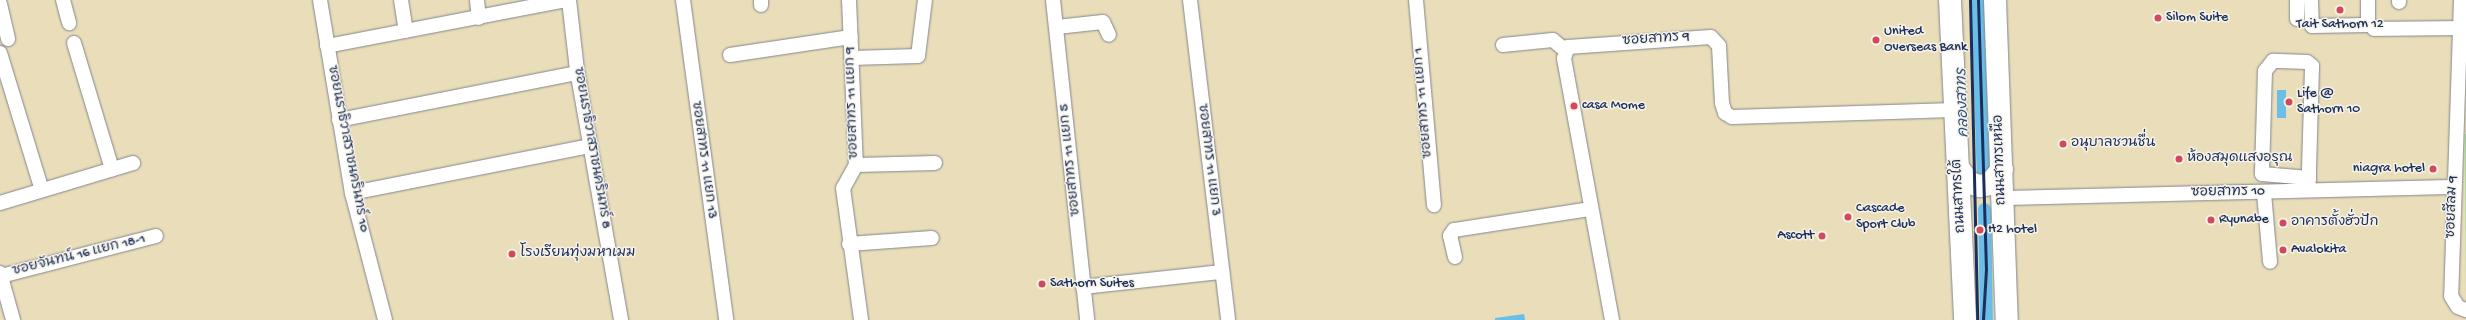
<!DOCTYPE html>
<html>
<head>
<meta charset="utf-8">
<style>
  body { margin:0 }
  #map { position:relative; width:2466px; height:320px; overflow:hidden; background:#eadeba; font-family:"Gochi Hand","Playpen Sans Thai",sans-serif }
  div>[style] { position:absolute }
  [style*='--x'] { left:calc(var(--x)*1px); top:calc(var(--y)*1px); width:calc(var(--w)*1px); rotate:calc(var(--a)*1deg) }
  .green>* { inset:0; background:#95d991 }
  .water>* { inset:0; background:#6bbee7; transform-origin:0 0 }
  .canal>* { height:13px; margin:-6.5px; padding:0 6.5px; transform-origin:6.5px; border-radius:6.5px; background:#6bbee7 }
  .roads { filter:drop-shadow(0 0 1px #82868c) drop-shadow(0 0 1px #82868c) }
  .street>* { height:14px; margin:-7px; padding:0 7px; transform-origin:7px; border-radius:7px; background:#fff }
  .primary>* { height:22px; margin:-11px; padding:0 11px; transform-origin:11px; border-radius:11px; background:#fff }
  .rail>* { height:3px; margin:-1.5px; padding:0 1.5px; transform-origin:1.5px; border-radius:1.5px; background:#1b2f5e }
  .dots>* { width:11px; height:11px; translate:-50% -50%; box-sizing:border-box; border:2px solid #f7f3e8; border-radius:50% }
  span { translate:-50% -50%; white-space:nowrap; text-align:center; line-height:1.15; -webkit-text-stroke:3px #f7f3e8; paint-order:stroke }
  .poi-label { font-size:14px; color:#1b2f5e }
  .left { translate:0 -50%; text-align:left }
  .right { translate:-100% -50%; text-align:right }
  .street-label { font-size:14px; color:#1b2f5e }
  .water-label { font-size:15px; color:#2f5380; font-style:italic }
</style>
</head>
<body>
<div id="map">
  <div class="green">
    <div style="clip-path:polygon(2465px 134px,2466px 134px,2465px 299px)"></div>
  </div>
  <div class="water">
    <div style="left:2277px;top:90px;width:9px;height:28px"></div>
    <div style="clip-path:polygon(1524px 314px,1525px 320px,1495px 320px,1495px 318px)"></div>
  </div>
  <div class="canal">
    <div style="--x:1977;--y:0;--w:180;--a:88.1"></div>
    <div style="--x:1984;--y:209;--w:111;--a:89"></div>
  </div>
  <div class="roads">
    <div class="street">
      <div style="--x:63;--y:0;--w:24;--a:75"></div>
      <div style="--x:320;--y:0;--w:196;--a:80.6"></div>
      <div style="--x:352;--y:193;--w:131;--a:75.4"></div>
      <div style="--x:401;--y:0;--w:31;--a:81"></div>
      <div style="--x:477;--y:0;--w:18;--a:84"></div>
      <div style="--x:569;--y:0;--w:70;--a:83.5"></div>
      <div style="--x:577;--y:70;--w:254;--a:80"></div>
      <div style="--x:683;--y:0;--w:323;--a:82.3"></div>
      <div style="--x:849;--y:0;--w:165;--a:87.6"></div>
      <div style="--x:856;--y:165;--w:26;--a:119"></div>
      <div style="--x:843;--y:188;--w:133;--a:82.2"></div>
      <div style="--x:1053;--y:0;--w:322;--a:83.9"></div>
      <div style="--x:1190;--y:0;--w:322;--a:83.2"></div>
      <div style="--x:1416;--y:0;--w:206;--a:85"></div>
      <div style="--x:2297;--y:0;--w:19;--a:90"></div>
      <div style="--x:2311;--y:0;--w:26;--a:88"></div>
      <div style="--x:2312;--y:26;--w:56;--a:-1"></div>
      <div style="--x:2368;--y:25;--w:25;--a:-90"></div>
      <div style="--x:2461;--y:0;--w:296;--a:91.9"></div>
      <div style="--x:2451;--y:296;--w:13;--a:58"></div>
      <div style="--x:2458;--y:307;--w:9;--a:21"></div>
      <div style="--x:2399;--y:2;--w:2;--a:-90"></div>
      <div style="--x:0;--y:4;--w:36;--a:77"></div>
      <div style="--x:761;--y:5;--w:5;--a:-90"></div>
      <div style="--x:1057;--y:27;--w:46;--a:-6.2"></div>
      <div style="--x:1103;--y:22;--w:14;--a:65"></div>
      <div style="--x:2374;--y:29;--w:84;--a:-0.7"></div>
      <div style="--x:74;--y:43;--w:132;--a:73.2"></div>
      <div style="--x:1503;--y:45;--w:50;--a:-5.7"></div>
      <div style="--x:1553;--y:40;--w:16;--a:40"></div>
      <div style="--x:327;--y:46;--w:243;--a:-10.9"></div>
      <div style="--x:0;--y:53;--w:143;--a:73"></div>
      <div style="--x:730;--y:55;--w:122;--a:-8.5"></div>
      <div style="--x:852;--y:58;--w:66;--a:-1.7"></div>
      <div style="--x:918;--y:56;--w:56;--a:-82.9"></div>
      <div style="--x:339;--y:120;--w:243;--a:-11.2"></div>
      <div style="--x:856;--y:165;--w:79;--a:-1.5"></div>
      <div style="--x:2308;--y:189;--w:11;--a:-85"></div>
      <div style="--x:2309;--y:178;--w:9;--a:-90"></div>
      <div style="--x:2309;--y:169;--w:103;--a:-88.3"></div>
      <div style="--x:2312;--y:66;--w:6;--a:-141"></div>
      <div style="--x:2307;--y:62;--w:34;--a:-178"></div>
      <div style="--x:2273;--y:61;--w:13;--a:129"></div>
      <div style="--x:2265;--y:71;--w:103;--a:91.7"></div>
      <div style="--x:2262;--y:174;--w:47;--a:4.9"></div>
      <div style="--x:352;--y:193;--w:243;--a:-11.2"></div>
      <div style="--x:2264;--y:193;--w:69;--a:85"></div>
      <div style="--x:2003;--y:198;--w:450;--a:-1.4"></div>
      <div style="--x:0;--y:203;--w:139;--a:-16.7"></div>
      <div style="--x:849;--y:244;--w:83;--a:-4.1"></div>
      <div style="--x:1455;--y:257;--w:22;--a:-103"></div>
      <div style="--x:1450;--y:236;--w:7;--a:-56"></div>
      <div style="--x:1454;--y:230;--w:138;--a:-8.8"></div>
      <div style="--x:0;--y:273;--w:49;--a:74.5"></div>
      <div style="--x:1;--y:276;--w:160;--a:-14.5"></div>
      <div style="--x:1083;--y:287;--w:140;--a:-6.2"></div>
      <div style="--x:1612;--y:320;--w:266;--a:-100.4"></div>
      <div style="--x:1564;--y:58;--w:12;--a:-70"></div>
      <div style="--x:1568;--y:47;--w:143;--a:-4"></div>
      <div style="--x:1711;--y:37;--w:12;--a:48"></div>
      <div style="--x:1719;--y:46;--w:57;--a:87"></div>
      <div style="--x:1722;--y:103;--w:10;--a:73"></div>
      <div style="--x:1725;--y:113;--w:8;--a:30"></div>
      <div style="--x:1732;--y:117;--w:223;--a:-1.8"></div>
    </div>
    <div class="primary">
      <div style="--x:1950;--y:0;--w:320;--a:87.3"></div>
      <div style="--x:1995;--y:0;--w:320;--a:87.9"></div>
      <div style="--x:1959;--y:169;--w:18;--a:52"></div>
      <div style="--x:1970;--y:183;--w:10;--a:17"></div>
      <div style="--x:1980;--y:186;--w:10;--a:-11"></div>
      <div style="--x:1990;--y:184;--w:19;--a:-51"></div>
    </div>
  </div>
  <div class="rail">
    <div style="--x:1970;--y:0;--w:320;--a:88.7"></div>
    <div style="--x:1978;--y:0;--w:269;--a:88.3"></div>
    <div style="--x:1986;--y:269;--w:51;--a:93.4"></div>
  </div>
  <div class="dots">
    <div style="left:2340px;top:10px;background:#d1495b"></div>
    <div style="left:2158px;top:18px;background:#d1495b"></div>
    <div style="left:1876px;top:40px;background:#d1495b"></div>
    <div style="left:2289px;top:102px;background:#d1495b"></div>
    <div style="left:1574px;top:106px;background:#d1495b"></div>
    <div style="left:2063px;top:144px;background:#d1495b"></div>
    <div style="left:2179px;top:159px;background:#d1495b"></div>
    <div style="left:2433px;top:169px;background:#d1495b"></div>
    <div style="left:1848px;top:217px;background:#d1495b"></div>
    <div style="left:2211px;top:220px;background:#d1495b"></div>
    <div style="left:2283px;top:223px;background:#d1495b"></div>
    <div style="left:1980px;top:230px;background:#d1495b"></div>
    <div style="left:1822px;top:236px;background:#d1495b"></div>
    <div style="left:2283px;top:250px;background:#d1495b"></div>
    <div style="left:512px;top:254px;background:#d1495b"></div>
    <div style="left:1042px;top:284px;background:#d1495b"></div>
  </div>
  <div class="poi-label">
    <span class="left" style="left:2166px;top:18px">Silom Suite</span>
    <span style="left:2340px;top:25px">Tait Sathorn 12</span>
    <span class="left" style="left:1884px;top:40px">United<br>Overseas Bank</span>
    <span class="left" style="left:2297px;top:102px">Life @<br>Sathorn 10</span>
    <span class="left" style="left:1582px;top:106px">casa Mome</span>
    <span class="left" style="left:2071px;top:144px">อนุบาลชวนชื่น</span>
    <span class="left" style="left:2187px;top:159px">ห้องสมุดแสงอรุณ</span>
    <span class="right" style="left:2425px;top:169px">niagra hotel</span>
    <span class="left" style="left:1856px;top:217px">Cascade<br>Sport Club</span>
    <span class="left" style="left:2219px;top:220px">Ryunabe</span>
    <span class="left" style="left:2291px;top:223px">อาคารตั้งฮั่วปัก</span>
    <span class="left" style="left:1988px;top:230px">H2 hotel</span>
    <span class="right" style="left:1814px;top:236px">Ascott</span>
    <span class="left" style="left:2291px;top:250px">Avalokita</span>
    <span class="left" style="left:520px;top:254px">โรงเรียนทุ่งมหาเมฆ</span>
    <span class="left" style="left:1050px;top:284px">Sathorn Suites</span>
  </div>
  <div class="street-label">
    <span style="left:1656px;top:40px;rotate:-4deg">ซอยสาทร 9</span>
    <span style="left:853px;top:103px;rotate:-92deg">ซอยสาทร 11 แยก 9</span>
    <span style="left:1424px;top:103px;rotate:-95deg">ซอยสาทร 11 แยก 1</span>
    <span style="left:591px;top:148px;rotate:80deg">ซอยนราธิวาสราชนครินทร์ 8</span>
    <span style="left:347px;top:149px;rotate:79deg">ซอยนราธิวาสราชนครินทร์ 10</span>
    <span style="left:703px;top:160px;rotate:82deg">ซอยสาทร 11 แยก 13</span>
    <span style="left:1071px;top:160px;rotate:-96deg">ซอยสาทร 11 แยก 5</span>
    <span style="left:1208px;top:160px;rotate:83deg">ซอยสาทร 11 แยก 3</span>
    <span style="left:2001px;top:160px;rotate:-92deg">ถนนสาทรเหนือ</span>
    <span style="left:2228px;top:193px;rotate:-1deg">ซอยสาทร 10</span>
    <span style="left:1960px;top:196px;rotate:-93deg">ถนนสาทรใต้</span>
    <span style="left:2453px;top:207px;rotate:-88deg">ซอยสีลม 9</span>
    <span style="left:79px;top:256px;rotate:-14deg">ซอยจันทน์ 16 แยก 18-1</span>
  </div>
  <div class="water-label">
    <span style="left:1964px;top:103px;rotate:-92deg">คลองสาทร</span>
  </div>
</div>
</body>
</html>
